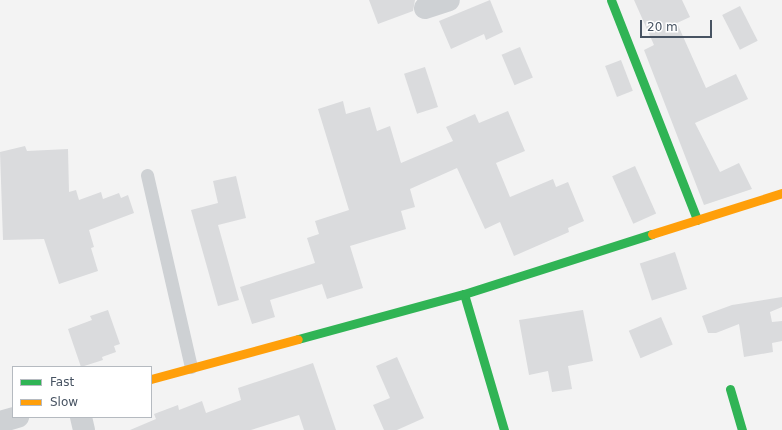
<!DOCTYPE html>
<html>
<head>
<meta charset="utf-8">
<style>
  body { margin:0 }
  #map { position:relative; width:782px; height:430px; overflow:hidden; background:#f3f3f3; font-family:"DejaVu Sans",sans-serif }
  div>[style] { position:absolute }
  [style*='--x'] { left:calc(var(--x)*1px); top:calc(var(--y)*1px); width:calc(var(--w)*1px); rotate:calc(var(--a)*1deg) }
  .building>* { inset:0; background:#dadbdd; transform-origin:0 0 }
  .lane>* { height:13px; margin:-6.5px; padding:0 6.5px; transform-origin:6.5px; border-radius:6.5px; background:#ced1d4 }
  .street>* { height:22px; margin:-11px; padding:0 11px; transform-origin:11px; border-radius:11px; background:#ced1d4 }
  .fast>* { height:9px; margin:-4.5px; padding:0 4.5px; transform-origin:4.5px; border-radius:4.5px; background:#30b455 }
  .slow>* { height:9px; margin:-4.5px; padding:0 4.5px; transform-origin:4.5px; border-radius:4.5px; background:#ff9f0a }
  span { translate:-50% -50%; white-space:nowrap; text-align:center; line-height:1.15; -webkit-text-stroke:4px #fff; paint-order:stroke }
  .legend { position:absolute; left:12px; top:366px; width:140px; height:52px; box-sizing:border-box; background:#fff; border:1px solid #b5bac0; margin:0; padding:5px 7px; list-style:none; font-size:12px; color:#475362 }
  .legend li { display:flex; align-items:center; gap:8px; height:20px }
  .legend b { width:20px; border:1px solid #b5bac0 }
  .scale { position:absolute; left:640px; top:20px; width:72px; height:18px; box-sizing:border-box; border:2px solid #475362; border-top:0; padding-left:5px; font-size:12px; line-height:14px; white-space:nowrap; color:#475362; -webkit-text-stroke:3px #fff; paint-order:stroke }
</style>
</head>
<body>
<div id="map">
  <div class="building">
    <div style="clip-path:polygon(369px 0,415px 0,413px 11px,378px 24px)"></div>
    <div style="clip-path:polygon(490px 0,503px 32px,486px 40px,484px 34px,451px 49px,439px 21px)"></div>
    <div style="clip-path:polygon(634px 0,682px 0,690px 17px,677px 23px,706px 88px,736px 74px,748px 99px,695px 123px,720px 172px,739px 163px,752px 189px,704px 205px,644px 50px,654px 45px)"></div>
    <div style="left:740px;top:6px;width:39px;height:20px;rotate:63deg"></div>
    <div style="left:520px;top:47px;width:33px;height:20px;rotate:67deg"></div>
    <div style="left:621px;top:60px;width:33px;height:17px;rotate:69deg"></div>
    <div style="left:425px;top:67px;width:42px;height:22px;rotate:72deg"></div>
    <div style="clip-path:polygon(343px 101px,346px 114px,370px 107px,377px 131px,390px 126px,401px 163px,453px 141px,446px 127px,475px 114px,479px 123px,508px 111px,525px 151px,496px 163px,510px 197px,553px 179px,556px 187px,568px 182px,584px 221px,568px 228px,569px 232px,514px 256px,500px 222px,485px 229px,457px 168px,410px 189px,415px 207px,401px 211px,406px 229px,350px 246px,363px 288px,327px 299px,322px 284px,270px 300px,275px 317px,252px 324px,240px 287px,315px 263px,307px 238px,319px 234px,315px 221px,349px 210px,318px 109px)"></div>
    <div style="clip-path:polygon(25px 146px,27px 151px,68px 149px,69px 192px,76px 190px,79px 200px,101px 192px,103px 199px,119px 193px,121px 198px,128px 195px,134px 213px,89px 230px,94px 247px,91px 248px,98px 271px,59px 284px,44px 239px,3px 240px,0 152px)"></div>
    <div style="left:635px;top:166px;width:52px;height:25px;rotate:66deg"></div>
    <div style="clip-path:polygon(236px 176px,246px 218px,218px 225px,239px 300px,218px 306px,191px 210px,218px 203px,213px 181px)"></div>
    <div style="left:675px;top:252px;width:39px;height:37px;rotate:72deg"></div>
    <div style="clip-path:polygon(782px 297px,782px 307px,770px 312px,772px 322px,782px 321px,782px 341px,772px 343px,773px 352px,744px 357px,739px 324px,716px 333px,708px 333px,702px 316px,732px 305px)"></div>
    <div style="clip-path:polygon(108px 310px,120px 344px,114px 346px,116px 352px,102px 357px,103px 360px,81px 367px,68px 329px,92px 320px,90px 316px)"></div>
    <div style="clip-path:polygon(583px 310px,593px 361px,568px 366px,572px 389px,552px 392px,548px 371px,529px 375px,519px 320px)"></div>
    <div style="left:661px;top:317px;width:30px;height:35px;rotate:67deg"></div>
    <div style="clip-path:polygon(397px 357px,424px 418px,397px 430px,384px 430px,373px 405px,390px 398px,376px 366px)"></div>
    <div style="clip-path:polygon(313px 363px,336px 430px,304px 430px,299px 415px,251px 430px,130px 430px,156px 419px,154px 414px,178px 405px,179px 410px,202px 401px,206px 413px,241px 400px,238px 388px)"></div>
  </div>
  <div class="lane">
    <div style="--x:147;--y:175;--w:197;--a:77.1"></div>
  </div>
  <div class="street">
    <div style="--x:425;--y:8;--w:25;--a:-18"></div>
    <div style="--x:81;--y:417;--w:13;--a:77"></div>
    <div style="--x:0;--y:422;--w:19;--a:-16"></div>
  </div>
  <div class="fast">
    <div style="--x:611;--y:0;--w:236;--a:68.6"></div>
    <div style="--x:464;--y:294;--w:142;--a:73.6"></div>
    <div style="--x:298;--y:339;--w:172;--a:-15.2"></div>
    <div style="--x:464;--y:294;--w:197;--a:-17.7"></div>
    <div style="--x:730;--y:389;--w:43;--a:73.7"></div>
  </div>
  <div class="slow">
    <div style="--x:652;--y:234;--w:136;--a:-17.5"></div>
    <div style="--x:151;--y:379;--w:152;--a:-15.2"></div>
  </div>
  <ul class="legend">
  <li><b style="height:5px;background:#30b455"></b>Fast</li>
  <li><b style="height:5px;background:#ff9f0a"></b>Slow</li>
  </ul>
  <div class="scale">20 m</div>
</div>
</body>
</html>
